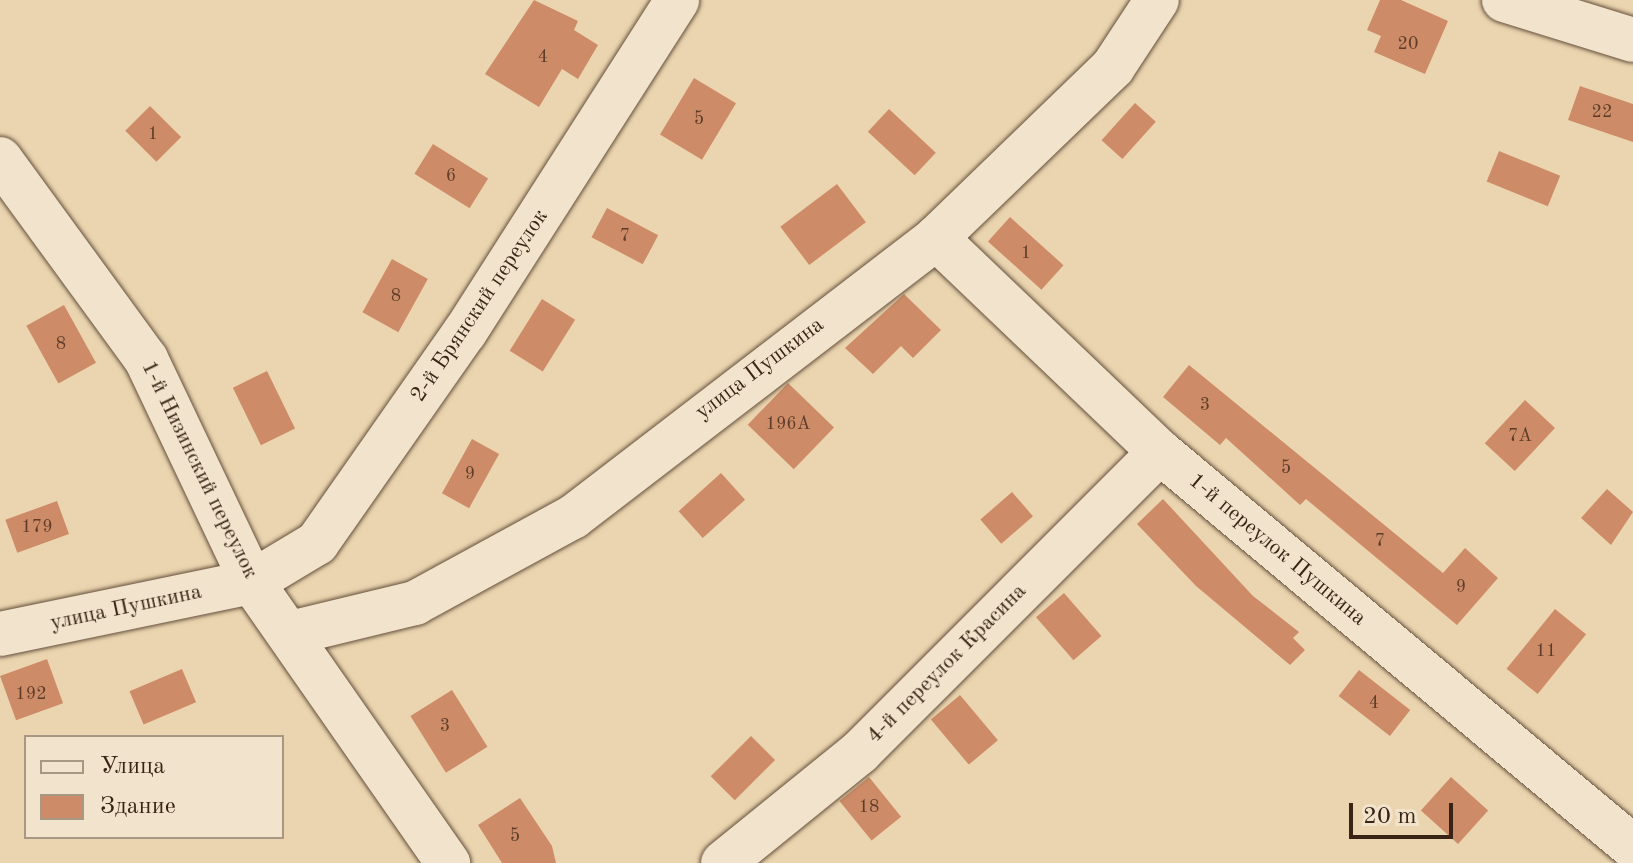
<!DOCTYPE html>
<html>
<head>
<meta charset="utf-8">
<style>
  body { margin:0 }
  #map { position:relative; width:1633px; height:863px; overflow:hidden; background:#ebd5b0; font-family:"Old Standard TT",serif }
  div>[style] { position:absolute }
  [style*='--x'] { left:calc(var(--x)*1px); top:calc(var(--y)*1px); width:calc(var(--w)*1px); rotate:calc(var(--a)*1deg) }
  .building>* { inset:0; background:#cd8c67; transform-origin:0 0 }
  .roads { filter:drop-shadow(0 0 2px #65503c) drop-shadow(0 0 2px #65503c) }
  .minor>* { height:44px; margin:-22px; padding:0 22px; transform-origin:22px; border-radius:22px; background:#f2e4cc }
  span { translate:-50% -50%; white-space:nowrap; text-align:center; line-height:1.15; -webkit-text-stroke:6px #f2e4cc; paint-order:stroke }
  .number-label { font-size:18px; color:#5d3d2a }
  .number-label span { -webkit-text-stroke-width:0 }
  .street-label { font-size:22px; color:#382315 }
  .legend { position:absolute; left:24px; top:735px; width:260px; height:104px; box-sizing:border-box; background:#f2e4cc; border:2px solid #a89783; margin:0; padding:10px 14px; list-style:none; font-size:24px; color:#382315 }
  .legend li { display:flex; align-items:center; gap:16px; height:40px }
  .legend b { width:40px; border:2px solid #a89783 }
  .scale { position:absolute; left:1349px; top:803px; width:104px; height:36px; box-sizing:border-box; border:4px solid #382315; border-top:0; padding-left:10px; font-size:24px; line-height:28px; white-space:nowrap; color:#382315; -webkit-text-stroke:6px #f2e4cc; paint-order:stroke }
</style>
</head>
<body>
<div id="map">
  <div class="building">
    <div style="clip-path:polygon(534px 0,578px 21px,574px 30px,598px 45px,578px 79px,562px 69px,539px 107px,485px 74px)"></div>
    <div style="clip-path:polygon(1380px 0,1401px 0,1448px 21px,1425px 74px,1374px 52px,1381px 36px,1367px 30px)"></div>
    <div style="left:694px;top:78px;width:49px;height:66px;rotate:31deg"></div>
    <div style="clip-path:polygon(1580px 86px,1633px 104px,1633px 142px,1568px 120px)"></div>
    <div style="left:1135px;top:103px;width:28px;height:50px;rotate:42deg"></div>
    <div style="left:150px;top:106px;width:44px;height:35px;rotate:45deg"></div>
    <div style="left:889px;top:109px;width:64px;height:31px;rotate:43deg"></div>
    <div style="left:433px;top:144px;width:65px;height:35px;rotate:32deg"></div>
    <div style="left:1499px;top:151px;width:66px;height:33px;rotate:22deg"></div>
    <div style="left:837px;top:184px;width:48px;height:71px;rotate:53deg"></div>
    <div style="left:607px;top:208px;width:58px;height:33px;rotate:28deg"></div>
    <div style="left:1010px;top:217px;width:72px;height:33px;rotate:42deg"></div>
    <div style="left:392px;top:259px;width:41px;height:61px;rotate:29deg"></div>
    <div style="clip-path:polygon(904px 294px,941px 330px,913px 358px,901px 346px,873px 374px,845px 348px)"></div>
    <div style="left:542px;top:299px;width:39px;height:61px;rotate:32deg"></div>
    <div style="left:64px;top:305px;width:66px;height:43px;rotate:61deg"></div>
    <div style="clip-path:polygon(1189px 365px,1443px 573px,1465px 548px,1498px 578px,1457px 625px,1306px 499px,1300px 505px,1226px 438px,1220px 445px,1163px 397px)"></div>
    <div style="left:267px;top:371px;width:64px;height:38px;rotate:64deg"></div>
    <div style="left:788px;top:383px;width:64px;height:58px;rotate:44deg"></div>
    <div style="left:1525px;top:400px;width:41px;height:59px;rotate:43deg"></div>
    <div style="left:472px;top:439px;width:31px;height:62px;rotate:29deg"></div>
    <div style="left:721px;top:473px;width:36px;height:57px;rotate:48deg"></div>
    <div style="clip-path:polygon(1607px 489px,1633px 512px,1611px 545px,1581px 518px)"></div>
    <div style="left:1012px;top:492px;width:32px;height:42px;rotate:49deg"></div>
    <div style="clip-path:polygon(1163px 499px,1253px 596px,1299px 632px,1293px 638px,1305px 650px,1290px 665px,1196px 586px,1137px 524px)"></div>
    <div style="left:57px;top:501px;width:35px;height:55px;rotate:70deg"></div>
    <div style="left:1064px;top:593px;width:57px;height:37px;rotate:49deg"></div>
    <div style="left:1555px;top:609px;width:40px;height:77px;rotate:39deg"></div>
    <div style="left:47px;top:659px;width:47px;height:50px;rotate:70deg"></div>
    <div style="left:182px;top:669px;width:36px;height:57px;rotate:67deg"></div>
    <div style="left:1359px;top:670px;width:65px;height:33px;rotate:38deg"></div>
    <div style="left:452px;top:690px;width:67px;height:49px;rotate:58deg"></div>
    <div style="left:960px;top:695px;width:59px;height:38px;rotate:50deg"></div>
    <div style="left:751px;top:736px;width:34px;height:57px;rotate:45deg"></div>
    <div style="left:869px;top:777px;width:51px;height:38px;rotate:51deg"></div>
    <div style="left:1451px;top:777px;width:50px;height:45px;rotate:42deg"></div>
    <div style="clip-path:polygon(520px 798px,552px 846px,556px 863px,502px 863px,478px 825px)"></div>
  </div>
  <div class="roads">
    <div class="minor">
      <div style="--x:1504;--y:0;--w:135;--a:17.2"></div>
      <div style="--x:0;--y:159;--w:248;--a:53.9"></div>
      <div style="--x:146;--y:359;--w:247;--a:64.6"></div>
      <div style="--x:252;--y:582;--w:343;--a:55.1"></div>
      <div style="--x:936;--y:238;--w:310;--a:43.7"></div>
      <div style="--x:1160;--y:452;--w:616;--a:39.87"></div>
      <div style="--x:291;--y:633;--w:128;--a:-13.6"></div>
      <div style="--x:415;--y:603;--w:180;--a:-28.6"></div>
      <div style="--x:573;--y:517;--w:458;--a:-37.5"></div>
      <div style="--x:936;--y:238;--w:246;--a:-44"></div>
      <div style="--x:1113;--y:67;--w:80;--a:-56.7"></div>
      <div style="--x:0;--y:634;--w:257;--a:-11.7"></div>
      <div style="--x:252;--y:582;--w:76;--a:-31"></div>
      <div style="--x:317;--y:543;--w:258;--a:-55"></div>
      <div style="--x:465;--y:332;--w:394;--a:-57.4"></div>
      <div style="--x:723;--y:863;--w:176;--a:-39"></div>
      <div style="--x:860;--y:752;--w:424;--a:-45"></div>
    </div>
  </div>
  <div class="number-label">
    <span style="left:1408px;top:44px">20</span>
    <span style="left:543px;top:57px">4</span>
    <span style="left:1602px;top:112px">22</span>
    <span style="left:699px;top:119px">5</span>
    <span style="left:153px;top:134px">1</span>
    <span style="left:451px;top:176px">6</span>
    <span style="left:625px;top:236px">7</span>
    <span style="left:1026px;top:253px">1</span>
    <span style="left:396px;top:296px">8</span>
    <span style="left:61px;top:344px">8</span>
    <span style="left:1205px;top:405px">3</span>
    <span style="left:788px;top:424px">196А</span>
    <span style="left:1520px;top:436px">7А</span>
    <span style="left:1286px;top:468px">5</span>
    <span style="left:470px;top:474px">9</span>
    <span style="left:37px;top:527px">179</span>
    <span style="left:1380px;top:541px">7</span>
    <span style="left:1461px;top:587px">9</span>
    <span style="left:1546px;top:651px">11</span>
    <span style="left:31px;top:694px">192</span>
    <span style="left:1374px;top:703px">4</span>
    <span style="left:445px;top:726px">3</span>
    <span style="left:869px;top:807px">18</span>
    <span style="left:515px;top:836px">5</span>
  </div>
  <div class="street-label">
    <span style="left:480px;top:306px;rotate:-56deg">2-й Брянский переулок</span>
    <span style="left:760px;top:369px;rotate:-37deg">улица Пушкина</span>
    <span style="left:199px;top:470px;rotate:64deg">1-й Низинский переулок</span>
    <span style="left:1277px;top:550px;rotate:40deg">1-й переулок Пушкина</span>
    <span style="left:126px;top:608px;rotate:-12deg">улица Пушкина</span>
    <span style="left:947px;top:664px;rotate:-45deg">4-й переулок Красина</span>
  </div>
  <ul class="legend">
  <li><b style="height:10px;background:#f2e4cc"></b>Улица</li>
  <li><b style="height:22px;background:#cd8c67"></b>Здание</li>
  </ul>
  <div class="scale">20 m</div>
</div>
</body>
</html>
